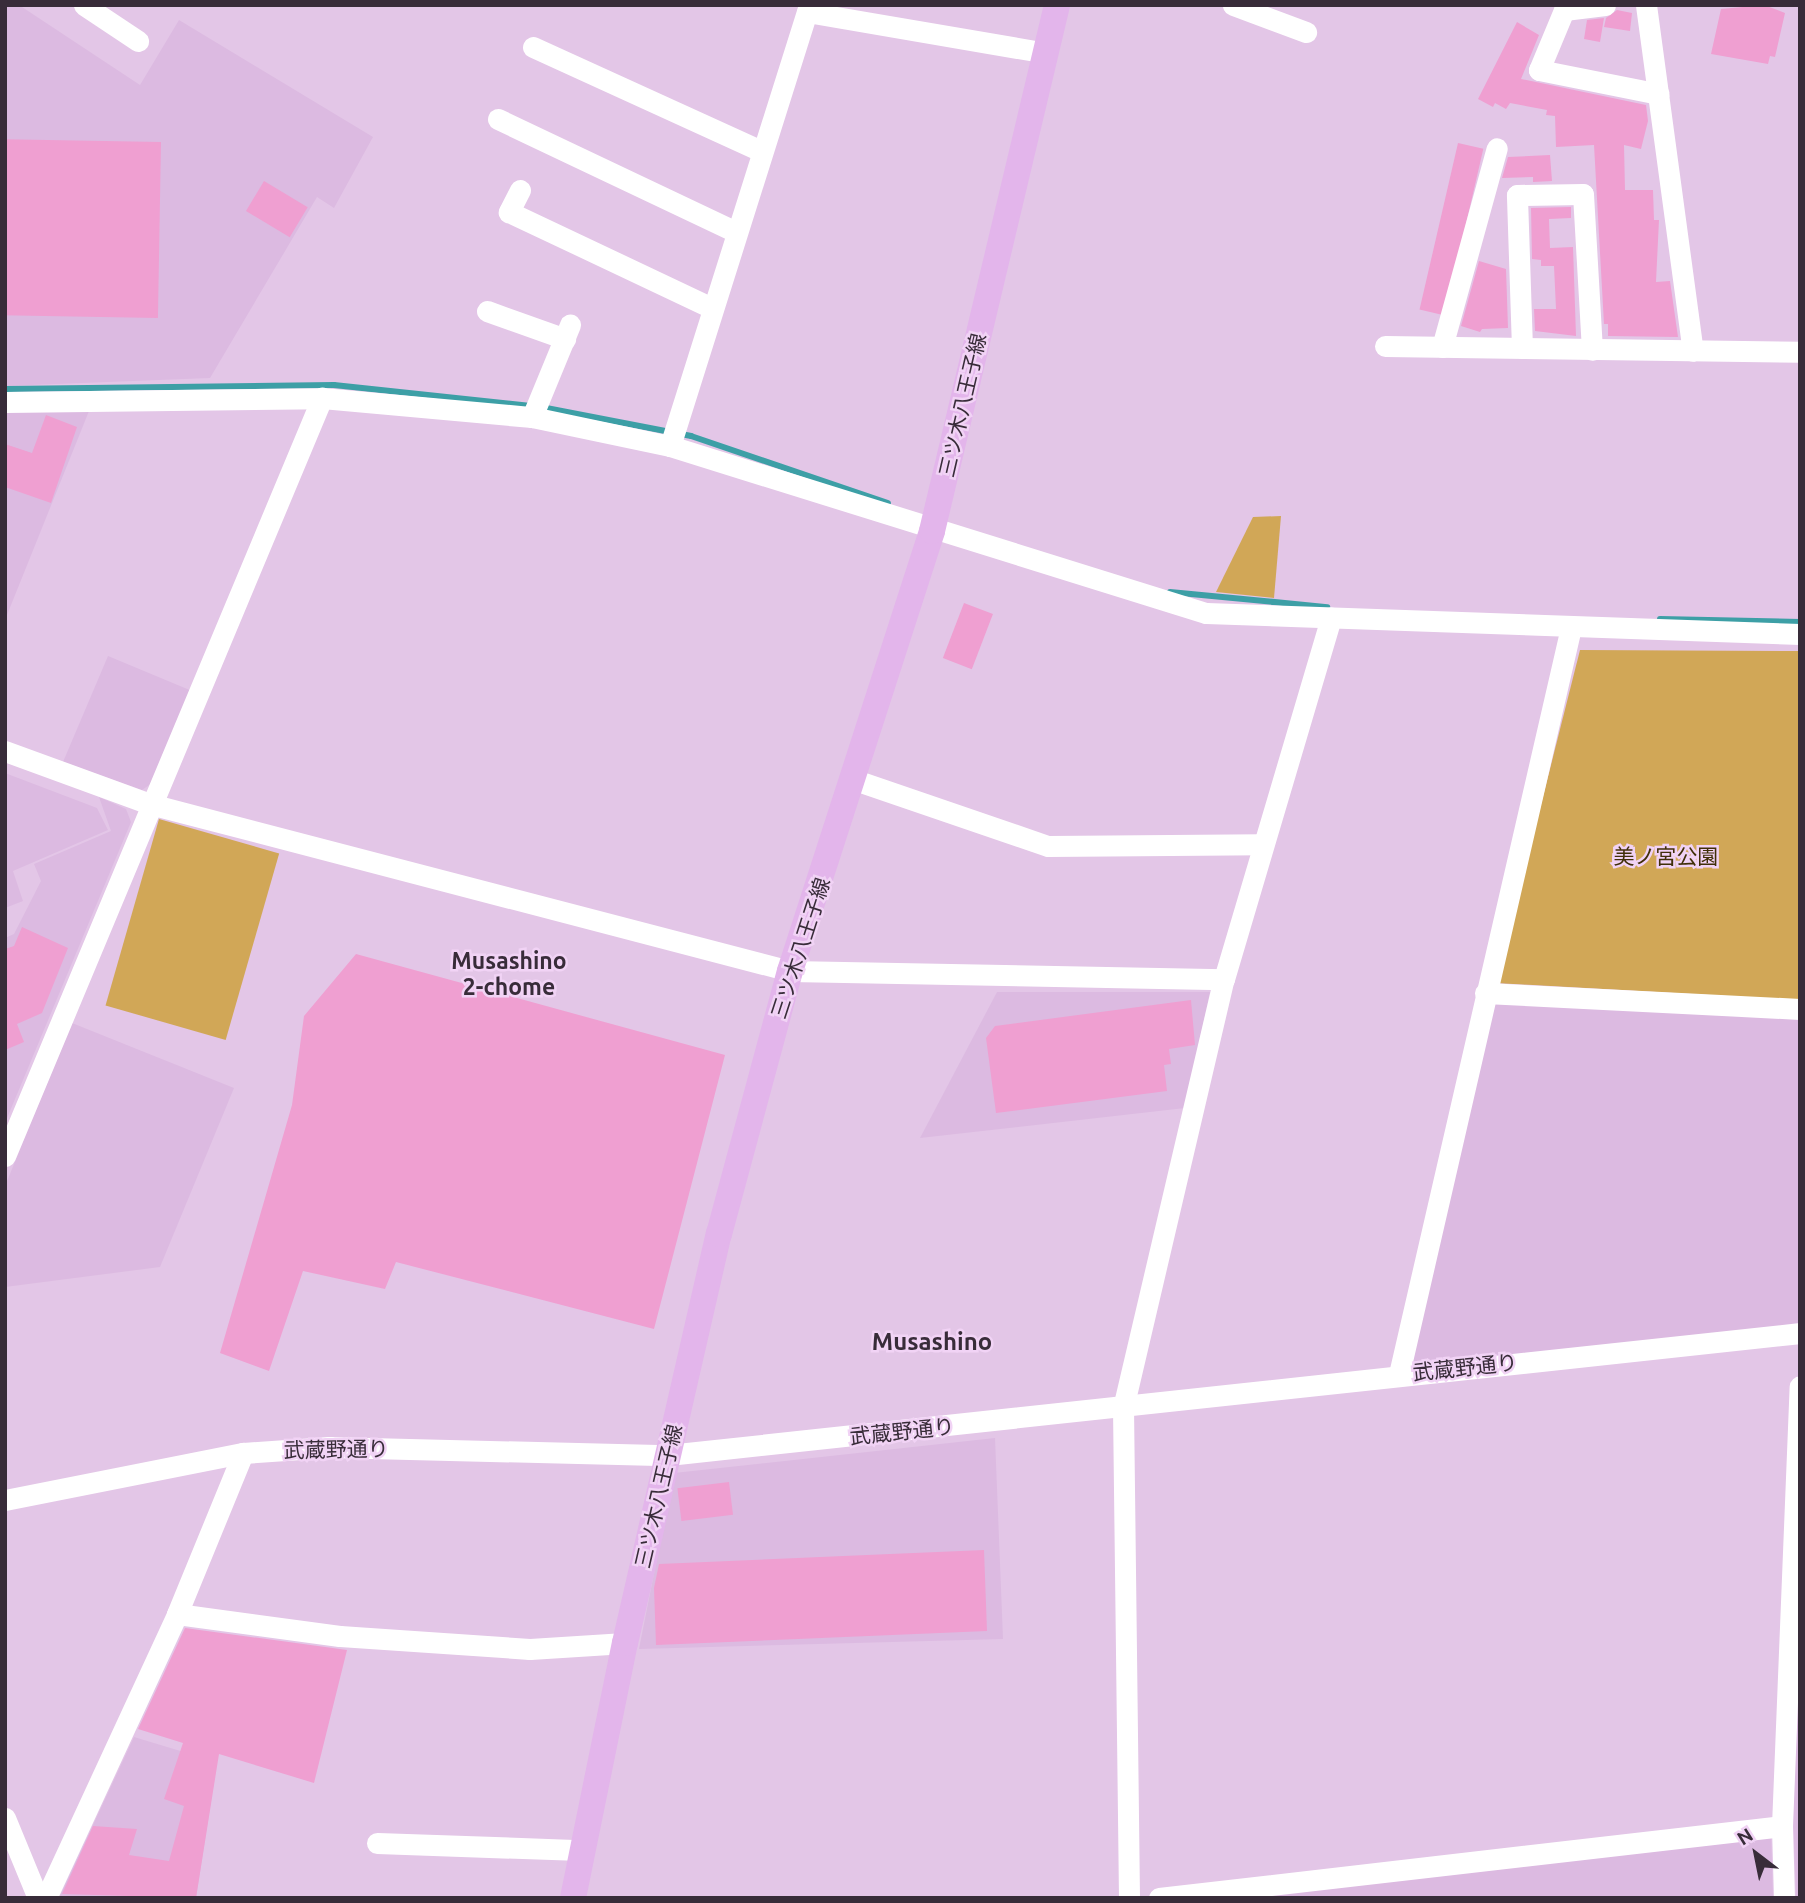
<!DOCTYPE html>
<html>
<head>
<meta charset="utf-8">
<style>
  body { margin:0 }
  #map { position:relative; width:1805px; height:1903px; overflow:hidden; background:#e3c6e7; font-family:Ubuntu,"Noto Sans JP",sans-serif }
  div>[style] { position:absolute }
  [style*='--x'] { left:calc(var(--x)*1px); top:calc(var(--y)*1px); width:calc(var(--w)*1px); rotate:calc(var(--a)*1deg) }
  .built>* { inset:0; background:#dcbae1 }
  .green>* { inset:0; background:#d1a757; transform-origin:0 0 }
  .stream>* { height:6px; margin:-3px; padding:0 3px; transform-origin:3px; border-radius:3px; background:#3d9fa6 }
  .building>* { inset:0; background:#ef9fd1; transform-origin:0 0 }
  .minor>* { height:21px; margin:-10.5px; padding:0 10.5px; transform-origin:10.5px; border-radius:10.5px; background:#fff }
  .major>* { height:26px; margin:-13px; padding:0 13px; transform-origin:13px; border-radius:13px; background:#e3b5eb }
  span { translate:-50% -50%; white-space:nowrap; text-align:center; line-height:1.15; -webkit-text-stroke:5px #f1d3f5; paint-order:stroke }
  .street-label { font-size:21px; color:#382c39 }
  .park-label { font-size:21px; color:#402f09 }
  .neighbourhood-label { font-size:23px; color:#382c39; font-weight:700 }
  .quarter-label { font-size:24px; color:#382c39; font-weight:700 }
  .frame { position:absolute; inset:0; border:7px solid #382c39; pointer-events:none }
  .north { position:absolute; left:1721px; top:1819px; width:70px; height:70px; -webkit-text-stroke:5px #f1d3f5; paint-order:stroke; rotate:328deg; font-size:19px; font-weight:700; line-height:28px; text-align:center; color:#382c39 }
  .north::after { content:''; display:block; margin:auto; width:24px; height:32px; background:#382c39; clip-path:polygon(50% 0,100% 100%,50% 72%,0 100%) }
</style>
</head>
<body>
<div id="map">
  <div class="built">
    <div style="clip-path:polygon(5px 5px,19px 5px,140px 85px,179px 20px,373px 137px,334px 208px,317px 197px,210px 378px,5px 386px)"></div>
    <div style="clip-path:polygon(91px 406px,5px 620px,5px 411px)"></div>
    <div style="clip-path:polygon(108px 656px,192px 691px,155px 781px,142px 790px,63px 762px)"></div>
    <div style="clip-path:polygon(5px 773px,97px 808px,108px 830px,13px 871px,23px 901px,5px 908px)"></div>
    <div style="clip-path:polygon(99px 797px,126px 809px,131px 822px,5px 1123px,5px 938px,14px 934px,41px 881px,34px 864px,111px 831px)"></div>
    <div style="clip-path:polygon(997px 992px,1210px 992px,1185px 1108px,920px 1138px)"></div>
    <div style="clip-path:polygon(1485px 993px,1800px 1009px,1800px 1333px,1399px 1374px)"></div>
    <div style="clip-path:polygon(72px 1023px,234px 1088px,160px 1267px,5px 1287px,5px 1186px)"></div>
    <div style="clip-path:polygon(995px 1438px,1003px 1639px,639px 1649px,674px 1473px)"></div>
    <div style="clip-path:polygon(1800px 1648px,1800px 1898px,1796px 1898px,1793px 1817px)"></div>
    <div style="clip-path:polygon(134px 1737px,217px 1762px,196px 1898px,59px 1898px)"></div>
    <div style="clip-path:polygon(1771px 1831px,1773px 1898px,1157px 1898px)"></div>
  </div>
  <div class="green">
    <div style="clip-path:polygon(1281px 516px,1274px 598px,1216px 592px,1253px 517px)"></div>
    <div style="clip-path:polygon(1580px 650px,1800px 651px,1800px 1000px,1496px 983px)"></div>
    <div style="left:159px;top:819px;width:125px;height:194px;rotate:16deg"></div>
  </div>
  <div class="stream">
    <div style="--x:5;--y:389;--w:329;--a:-0.7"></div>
    <div style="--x:334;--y:385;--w:198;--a:6.1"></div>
    <div style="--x:541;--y:407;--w:153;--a:10.9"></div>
    <div style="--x:691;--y:436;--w:208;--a:18.8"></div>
    <div style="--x:1170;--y:592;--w:158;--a:5.5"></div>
    <div style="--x:1660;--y:619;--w:140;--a:1.2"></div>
  </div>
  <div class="building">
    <div style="clip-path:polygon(1764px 5px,1785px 13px,1775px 57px,1770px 56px,1768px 64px,1711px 54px,1721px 9px)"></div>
    <div style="clip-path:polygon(1617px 10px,1632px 13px,1630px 31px,1604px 27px,1606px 18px)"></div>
    <div style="clip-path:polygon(1604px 18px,1600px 42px,1584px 39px,1587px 20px)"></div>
    <div style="clip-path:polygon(1517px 22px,1539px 35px,1521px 79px,1646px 105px,1648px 121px,1641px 149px,1624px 145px,1625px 190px,1653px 190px,1654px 220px,1659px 220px,1656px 282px,1670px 281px,1678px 337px,1608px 336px,1608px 324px,1604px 324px,1594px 145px,1556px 147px,1555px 116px,1546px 115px,1547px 110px,1510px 103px,1506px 109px,1495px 103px,1493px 107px,1478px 99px)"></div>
    <div style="left:161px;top:142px;width:176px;height:156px;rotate:91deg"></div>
    <div style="left:1458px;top:143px;width:26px;height:171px;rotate:13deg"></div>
    <div style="clip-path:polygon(1550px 155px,1552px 181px,1533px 182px,1533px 177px,1502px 178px,1508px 157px)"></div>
    <div style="left:264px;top:181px;width:51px;height:35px;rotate:31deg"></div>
    <div style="clip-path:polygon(1571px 207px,1571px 218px,1549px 219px,1550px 248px,1573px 247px,1576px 336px,1535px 331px,1534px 309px,1556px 309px,1554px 266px,1541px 266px,1541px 260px,1532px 259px,1531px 208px)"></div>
    <div style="clip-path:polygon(1479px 261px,1506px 269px,1508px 328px,1482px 329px,1480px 332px,1461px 326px)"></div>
    <div style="clip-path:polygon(46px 415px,77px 427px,51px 503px,5px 487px,5px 444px,32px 453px)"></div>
    <div style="left:964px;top:603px;width:31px;height:59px;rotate:21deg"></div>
    <div style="clip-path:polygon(22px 927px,68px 948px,42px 1013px,17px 1024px,24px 1042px,5px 1050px,5px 949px,14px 946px)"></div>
    <div style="clip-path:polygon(356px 954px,725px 1055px,654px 1329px,396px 1262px,385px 1289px,303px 1271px,269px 1371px,220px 1353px,292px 1105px,304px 1016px)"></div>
    <div style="clip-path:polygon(1191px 1000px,1195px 1045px,1169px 1049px,1171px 1064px,1164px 1065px,1167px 1091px,996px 1113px,986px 1038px,995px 1026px)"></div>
    <div style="left:729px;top:1482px;width:33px;height:52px;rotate:83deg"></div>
    <div style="clip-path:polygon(984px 1550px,987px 1631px,656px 1645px,654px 1588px,659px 1564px)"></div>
    <div style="clip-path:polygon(185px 1628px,347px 1650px,314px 1783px,219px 1754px,196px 1898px,62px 1894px,93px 1826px,137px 1829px,129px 1855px,169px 1861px,184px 1806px,164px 1799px,183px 1743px,138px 1729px)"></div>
  </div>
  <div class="minor">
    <div style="--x:84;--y:5;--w:65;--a:33.7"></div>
    <div style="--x:1233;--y:5;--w:78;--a:20.3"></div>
    <div style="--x:1605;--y:5;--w:41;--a:173"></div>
    <div style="--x:1564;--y:10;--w:65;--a:112.6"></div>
    <div style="--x:1539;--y:70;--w:122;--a:11.3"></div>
    <div style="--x:1646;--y:5;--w:349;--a:82.3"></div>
    <div style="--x:807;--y:12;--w:242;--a:9.7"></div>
    <div style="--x:533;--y:47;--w:251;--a:24.5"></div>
    <div style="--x:498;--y:119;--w:263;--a:25.4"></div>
    <div style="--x:520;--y:190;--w:25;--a:117"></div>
    <div style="--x:509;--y:212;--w:225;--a:25.3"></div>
    <div style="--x:487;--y:311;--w:83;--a:19.7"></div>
    <div style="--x:1385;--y:346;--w:415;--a:0.8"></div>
    <div style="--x:1442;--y:347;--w:206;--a:-74.6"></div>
    <div style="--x:1522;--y:348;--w:153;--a:-91.9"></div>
    <div style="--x:1517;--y:195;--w:66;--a:-0.9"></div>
    <div style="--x:1583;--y:194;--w:156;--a:86.7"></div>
    <div style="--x:5;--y:402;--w:317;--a:-0.7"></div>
    <div style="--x:322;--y:398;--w:211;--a:5.2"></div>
    <div style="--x:532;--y:417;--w:141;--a:11.9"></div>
    <div style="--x:670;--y:446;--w:561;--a:17.31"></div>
    <div style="--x:1206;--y:613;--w:594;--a:2.02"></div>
    <div style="--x:532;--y:417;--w:100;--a:-67.6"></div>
    <div style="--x:670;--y:446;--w:462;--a:-72.5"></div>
    <div style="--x:5;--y:751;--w:154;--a:20.1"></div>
    <div style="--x:150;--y:804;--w:661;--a:14.62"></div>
    <div style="--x:790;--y:971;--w:434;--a:1.1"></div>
    <div style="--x:855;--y:780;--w:204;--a:18.9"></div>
    <div style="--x:1048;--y:846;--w:213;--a:-0.5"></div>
    <div style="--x:1485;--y:993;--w:315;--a:2.9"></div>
    <div style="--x:5;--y:1156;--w:822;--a:-67.31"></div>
    <div style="--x:1399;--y:1374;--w:767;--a:-77.03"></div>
    <div style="--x:5;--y:1500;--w:243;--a:-11.2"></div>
    <div style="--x:243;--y:1453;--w:86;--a:-4"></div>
    <div style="--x:329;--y:1447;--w:339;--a:1.4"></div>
    <div style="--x:668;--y:1455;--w:1139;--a:-6.15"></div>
    <div style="--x:177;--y:1614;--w:164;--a:7.7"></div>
    <div style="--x:340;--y:1636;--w:190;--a:3.9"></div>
    <div style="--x:530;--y:1649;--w:95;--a:-3.6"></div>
    <div style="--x:5;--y:1818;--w:87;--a:67.6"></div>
    <div style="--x:377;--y:1843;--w:204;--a:2"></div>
    <div style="--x:46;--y:1898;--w:313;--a:-65.2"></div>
    <div style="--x:177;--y:1614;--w:174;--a:-67.7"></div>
    <div style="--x:1129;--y:1898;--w:490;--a:-90.7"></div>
    <div style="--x:1123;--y:1408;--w:441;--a:-76.8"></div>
    <div style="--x:1224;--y:979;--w:377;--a:-73.5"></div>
    <div style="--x:1159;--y:1898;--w:627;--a:-6.59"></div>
    <div style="--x:1784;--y:1898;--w:72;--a:-91.6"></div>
    <div style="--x:1782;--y:1826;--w:440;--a:-87.7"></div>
  </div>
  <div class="major">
    <div style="--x:573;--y:1898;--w:260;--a:-78.5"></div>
    <div style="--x:625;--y:1643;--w:420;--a:-77.1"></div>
    <div style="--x:719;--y:1234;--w:272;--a:-74.9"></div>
    <div style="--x:790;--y:971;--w:462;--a:-72.1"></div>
    <div style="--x:932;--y:531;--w:541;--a:-76.63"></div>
  </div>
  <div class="street-label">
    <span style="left:962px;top:405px;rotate:-77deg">三ツ木八王子線</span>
    <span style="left:800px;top:948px;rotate:-72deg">三ツ木八王子線</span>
    <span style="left:1465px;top:1367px;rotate:-6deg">武蔵野通り</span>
    <span style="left:902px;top:1431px;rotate:-6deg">武蔵野通り</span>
    <span style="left:336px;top:1449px;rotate:-1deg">武蔵野通り</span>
    <span style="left:658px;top:1496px;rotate:-77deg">三ツ木八王子線</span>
  </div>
  <div class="park-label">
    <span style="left:1666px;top:856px">美ノ宮公園</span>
  </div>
  <div class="neighbourhood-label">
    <span style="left:509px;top:974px">Musashino<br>2-chome</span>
  </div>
  <div class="quarter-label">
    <span style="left:932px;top:1342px">Musashino</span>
  </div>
  <div class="frame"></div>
  <div class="north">N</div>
</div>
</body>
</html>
